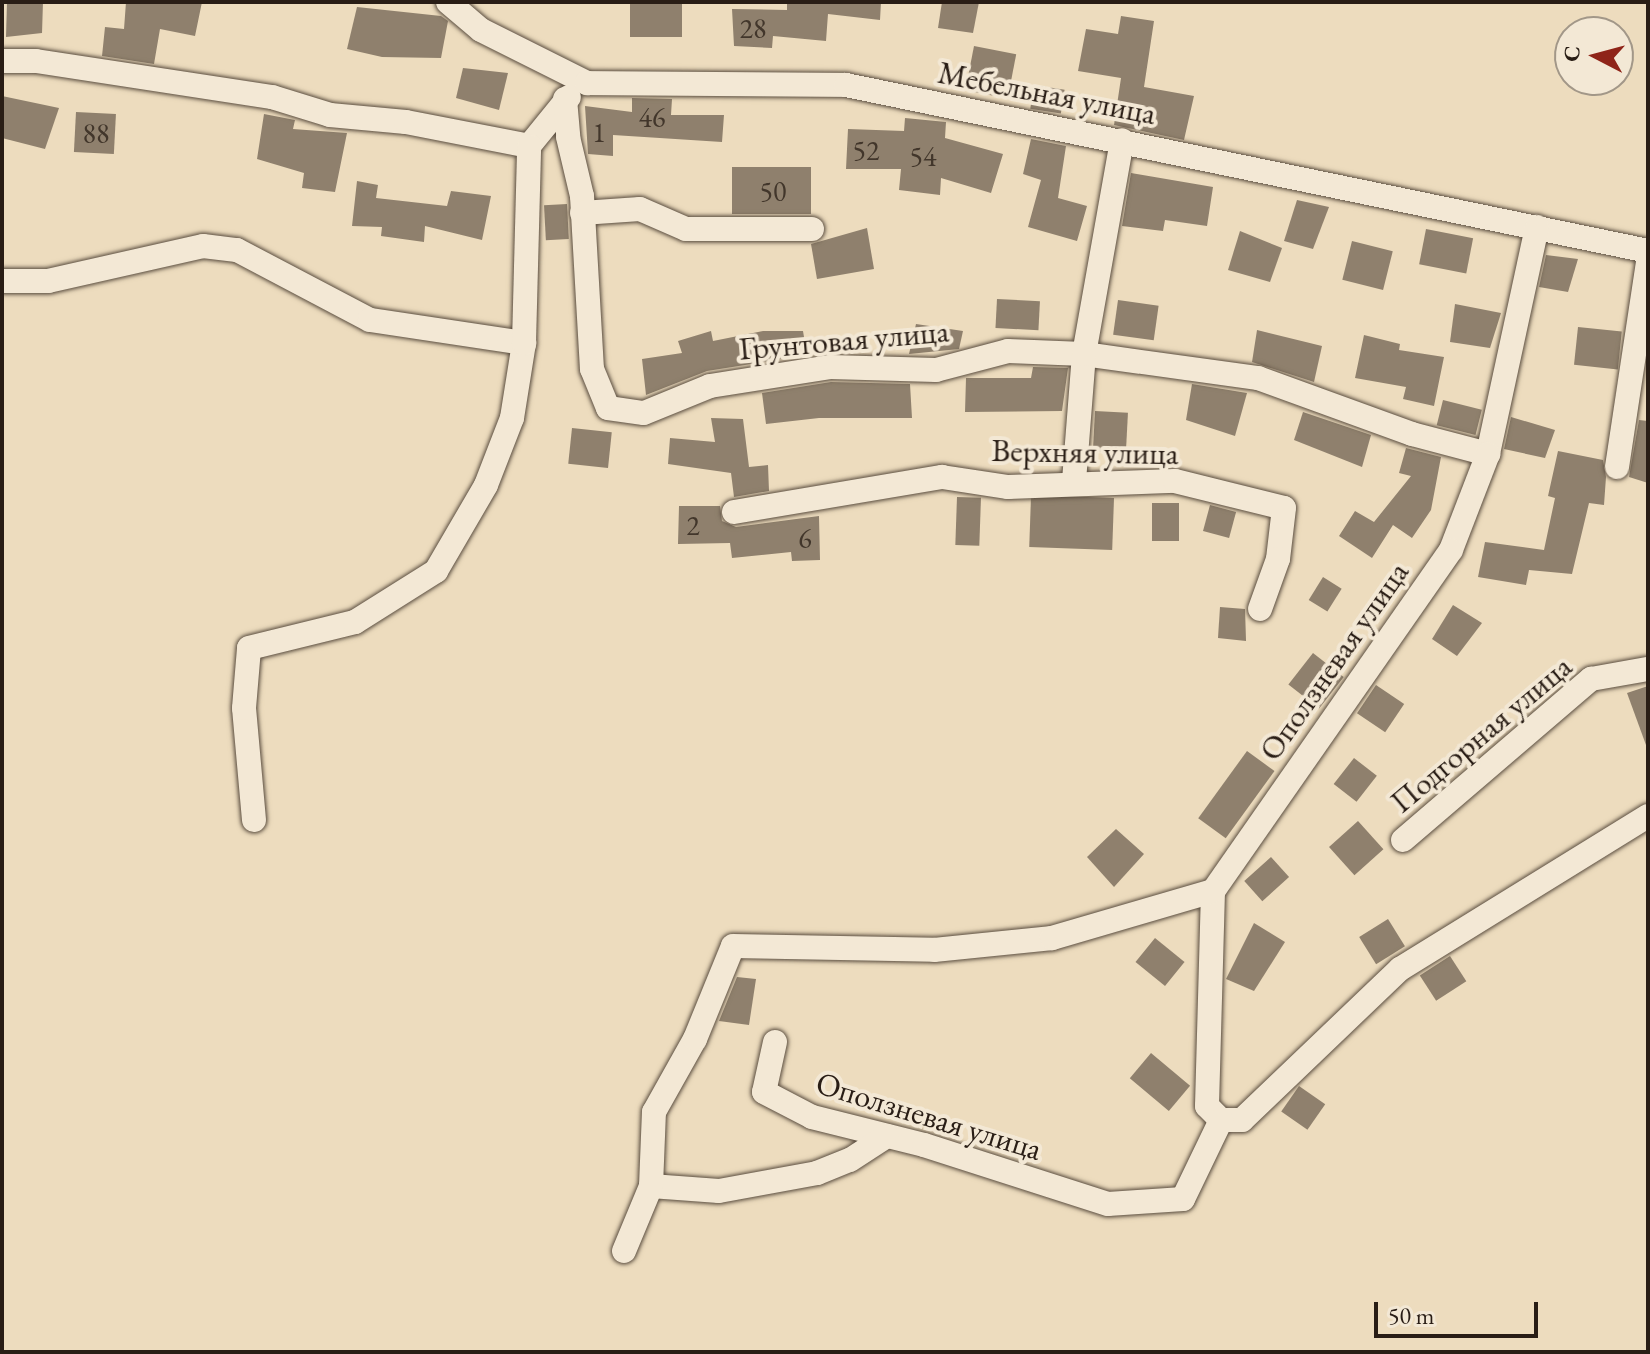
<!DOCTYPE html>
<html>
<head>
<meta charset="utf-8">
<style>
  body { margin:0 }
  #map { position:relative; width:1650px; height:1354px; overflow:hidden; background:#eddcbe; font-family:"EB Garamond",serif }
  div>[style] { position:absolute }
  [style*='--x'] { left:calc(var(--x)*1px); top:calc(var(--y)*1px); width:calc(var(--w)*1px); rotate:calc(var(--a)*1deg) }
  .building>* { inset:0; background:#8f806d; transform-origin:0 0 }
  .roads { filter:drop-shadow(0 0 2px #5a4d3f) drop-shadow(0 0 2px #5a4d3f) }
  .street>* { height:24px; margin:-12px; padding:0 12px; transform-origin:12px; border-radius:12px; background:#f3e8d5 }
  span { translate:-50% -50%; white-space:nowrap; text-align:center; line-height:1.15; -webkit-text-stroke:8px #f3e8d5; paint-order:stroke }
  .number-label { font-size:28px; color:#42362b }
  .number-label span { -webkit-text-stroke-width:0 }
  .street-label { font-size:32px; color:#291d15 }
  .frame { position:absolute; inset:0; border:4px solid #291d15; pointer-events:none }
  .north { position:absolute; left:1554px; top:16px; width:80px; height:80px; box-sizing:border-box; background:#f3e8d5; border:2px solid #a29788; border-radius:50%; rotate:276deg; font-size:22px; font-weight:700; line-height:32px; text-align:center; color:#291d15 }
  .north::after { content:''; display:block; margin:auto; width:28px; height:36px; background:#8f2418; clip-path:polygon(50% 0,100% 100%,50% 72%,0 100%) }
  .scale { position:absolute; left:1374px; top:1302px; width:164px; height:36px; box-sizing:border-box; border:4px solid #291d15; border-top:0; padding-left:10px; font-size:24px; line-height:28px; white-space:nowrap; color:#291d15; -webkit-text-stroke:6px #f3e8d5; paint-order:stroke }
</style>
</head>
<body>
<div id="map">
  <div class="building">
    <div style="clip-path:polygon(7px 2px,43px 2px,42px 33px,6px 37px)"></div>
    <div style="clip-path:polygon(126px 2px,202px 2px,195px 36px,160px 29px,154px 64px,102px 56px,105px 27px,124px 29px)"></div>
    <div style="left:630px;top:2px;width:52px;height:35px"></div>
    <div style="clip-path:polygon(787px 2px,881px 2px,880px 20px,828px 14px,826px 41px,773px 36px,772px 48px,734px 46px,732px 9px,787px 10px)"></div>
    <div style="clip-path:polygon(942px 2px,979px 2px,973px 33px,938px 28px)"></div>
    <div style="clip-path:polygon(357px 7px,441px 16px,448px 21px,441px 58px,382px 57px,347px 49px)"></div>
    <div style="clip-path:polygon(1121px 16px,1154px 21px,1144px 87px,1194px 96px,1184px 140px,1114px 125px,1121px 78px,1078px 71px,1086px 29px,1118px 34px)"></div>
    <div style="left:974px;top:46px;width:43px;height:45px;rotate:11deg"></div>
    <div style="clip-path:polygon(463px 68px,508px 73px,499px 110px,456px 98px)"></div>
    <div style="left:1034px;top:85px;width:31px;height:24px;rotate:9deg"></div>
    <div style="clip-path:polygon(2px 96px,59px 108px,45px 149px,2px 138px)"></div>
    <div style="clip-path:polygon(632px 98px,672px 99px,671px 115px,724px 115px,722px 142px,613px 135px,613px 156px,588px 154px,585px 106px,632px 112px)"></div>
    <div style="left:76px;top:112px;width:40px;height:40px;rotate:3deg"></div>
    <div style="clip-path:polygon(264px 114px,295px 120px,293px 129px,347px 133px,335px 192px,302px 188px,304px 173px,257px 159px)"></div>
    <div style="clip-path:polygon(905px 118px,946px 122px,945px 138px,1003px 154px,991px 193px,941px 178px,940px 195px,899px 190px,901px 169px,846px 169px,848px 129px,904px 131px)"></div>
    <div style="clip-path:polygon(1031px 139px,1066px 146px,1058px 198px,1087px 206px,1077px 241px,1028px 227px,1041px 180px,1023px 174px)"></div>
    <div style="left:811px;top:167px;width:47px;height:79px;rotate:90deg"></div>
    <div style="clip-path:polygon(1131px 173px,1213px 187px,1207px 226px,1165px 220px,1163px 231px,1122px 226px)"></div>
    <div style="clip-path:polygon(357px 181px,378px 185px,376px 198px,447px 206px,451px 191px,491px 196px,482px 240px,425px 226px,424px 242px,381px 236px,382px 227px,352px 226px)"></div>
    <div style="clip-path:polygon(1297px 200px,1329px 207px,1313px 249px,1284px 241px)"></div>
    <div style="left:567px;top:204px;width:35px;height:23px;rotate:87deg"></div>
    <div style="clip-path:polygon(867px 228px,874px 269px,817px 279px,811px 244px)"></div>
    <div style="left:1426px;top:229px;width:48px;height:36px;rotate:11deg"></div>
    <div style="clip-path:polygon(1240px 231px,1282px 248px,1270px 282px,1228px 270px)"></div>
    <div style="left:1352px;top:241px;width:42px;height:40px;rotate:14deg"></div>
    <div style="clip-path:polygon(1546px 255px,1578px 259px,1568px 292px,1539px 287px)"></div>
    <div style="left:997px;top:299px;width:43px;height:29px;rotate:3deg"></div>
    <div style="left:1118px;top:300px;width:41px;height:35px;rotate:8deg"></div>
    <div style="clip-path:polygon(1455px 304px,1501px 313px,1490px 348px,1450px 342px)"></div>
    <div style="clip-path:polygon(916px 324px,963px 331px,959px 349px,909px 354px)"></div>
    <div style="left:1578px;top:327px;width:44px;height:38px;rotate:6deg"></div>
    <div style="clip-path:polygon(1257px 330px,1322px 346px,1314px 382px,1252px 362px)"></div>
    <div style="clip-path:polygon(711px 331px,713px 341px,763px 331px,803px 331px,807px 355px,707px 371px,646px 395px,642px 359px,682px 353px,678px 341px)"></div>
    <div style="clip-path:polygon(1364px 335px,1400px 344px,1399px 350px,1444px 357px,1434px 406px,1403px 399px,1406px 387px,1355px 378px)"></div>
    <div style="clip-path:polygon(1033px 367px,1068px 368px,1062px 411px,965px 412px,966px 378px,1031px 378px)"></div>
    <div style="clip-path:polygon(831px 382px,910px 384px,912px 418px,819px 418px,766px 424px,762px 393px)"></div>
    <div style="clip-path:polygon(1192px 384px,1247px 393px,1235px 436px,1186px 420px)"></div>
    <div style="left:1443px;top:400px;width:40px;height:26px;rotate:14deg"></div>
    <div style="left:1095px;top:411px;width:33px;height:40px;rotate:3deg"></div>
    <div style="clip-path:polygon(1303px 412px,1371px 435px,1362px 467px,1294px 440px)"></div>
    <div style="clip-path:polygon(1511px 417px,1555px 430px,1545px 458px,1504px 449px)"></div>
    <div style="clip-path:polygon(711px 418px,743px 419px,749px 467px,768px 465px,769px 491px,734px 497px,731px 473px,668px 464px,670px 438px,715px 442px)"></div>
    <div style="clip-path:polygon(1639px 420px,1648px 421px,1648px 483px,1629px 477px)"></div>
    <div style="left:572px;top:428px;width:40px;height:36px;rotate:6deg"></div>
    <div style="clip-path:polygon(1406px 448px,1441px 457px,1431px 510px,1412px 538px,1393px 525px,1372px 558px,1339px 536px,1355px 511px,1374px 522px,1411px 476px,1399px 473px)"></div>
    <div style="clip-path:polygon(1558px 451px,1603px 460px,1606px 477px,1604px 505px,1589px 503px,1572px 574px,1529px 570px,1526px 585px,1478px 577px,1485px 542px,1544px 550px,1555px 498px,1548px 496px)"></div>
    <div style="left:957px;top:497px;width:24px;height:48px;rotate:2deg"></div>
    <div style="left:1114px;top:498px;width:52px;height:83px;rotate:92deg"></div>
    <div style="left:1152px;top:503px;width:27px;height:38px"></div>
    <div style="left:1210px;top:505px;width:27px;height:27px;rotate:15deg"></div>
    <div style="clip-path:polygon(679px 506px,720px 506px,722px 521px,736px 527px,819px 516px,820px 560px,792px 561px,791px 552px,732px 558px,730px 543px,678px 544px)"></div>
    <div style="left:1323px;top:577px;width:22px;height:27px;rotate:32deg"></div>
    <div style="clip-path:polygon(1453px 605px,1482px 623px,1457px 656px,1432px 639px)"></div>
    <div style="clip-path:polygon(1220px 607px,1245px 609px,1246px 641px,1218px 638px)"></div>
    <div style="left:1313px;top:653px;width:39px;height:40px;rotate:38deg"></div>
    <div style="left:1376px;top:685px;width:34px;height:34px;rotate:34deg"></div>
    <div style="clip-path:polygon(1648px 686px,1648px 745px,1646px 745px,1627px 693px)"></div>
    <div style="left:1247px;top:751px;width:34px;height:83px;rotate:36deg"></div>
    <div style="left:1354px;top:758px;width:29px;height:33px;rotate:38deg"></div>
    <div style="left:1358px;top:821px;width:38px;height:39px;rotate:48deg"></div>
    <div style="clip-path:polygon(1116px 829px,1144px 854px,1114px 887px,1087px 857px)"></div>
    <div style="left:1271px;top:857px;width:27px;height:36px;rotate:48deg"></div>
    <div style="left:1388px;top:919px;width:32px;height:34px;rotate:58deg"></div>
    <div style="clip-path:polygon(1254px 923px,1285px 942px,1254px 991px,1226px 979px)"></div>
    <div style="left:1155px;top:938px;width:38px;height:31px;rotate:39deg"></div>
    <div style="left:1450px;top:956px;width:30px;height:36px;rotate:57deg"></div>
    <div style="clip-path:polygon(737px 977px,756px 979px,749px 1025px,719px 1021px)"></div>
    <div style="left:1151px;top:1053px;width:51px;height:33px;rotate:40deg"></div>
    <div style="left:1299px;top:1086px;width:32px;height:31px;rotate:35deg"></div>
  </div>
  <div class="roads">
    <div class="street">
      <div style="--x:448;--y:2;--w:43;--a:40.3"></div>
      <div style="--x:481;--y:30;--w:119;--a:26.6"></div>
      <div style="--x:587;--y:83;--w:259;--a:0.4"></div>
      <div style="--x:846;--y:85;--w:819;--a:11.69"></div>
      <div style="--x:2;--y:61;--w:34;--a:0"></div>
      <div style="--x:36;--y:61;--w:239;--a:8.7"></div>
      <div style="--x:272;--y:97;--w:61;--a:17.2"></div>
      <div style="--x:330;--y:115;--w:76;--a:5.3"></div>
      <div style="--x:406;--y:122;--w:125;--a:11"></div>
      <div style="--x:529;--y:146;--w:63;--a:-50.8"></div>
      <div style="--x:565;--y:99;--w:38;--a:85"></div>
      <div style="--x:568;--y:137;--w:61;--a:76.7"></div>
      <div style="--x:582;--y:196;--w:173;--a:86.7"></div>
      <div style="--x:592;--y:369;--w:42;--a:67.7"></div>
      <div style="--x:608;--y:408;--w:36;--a:8"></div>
      <div style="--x:644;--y:413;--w:71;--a:-22.2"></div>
      <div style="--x:710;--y:386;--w:121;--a:-9"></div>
      <div style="--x:830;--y:367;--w:106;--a:1.6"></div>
      <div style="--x:936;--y:370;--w:74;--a:-14.8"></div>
      <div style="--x:1008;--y:351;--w:76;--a:2.3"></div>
      <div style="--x:1084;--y:354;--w:176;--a:7.9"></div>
      <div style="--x:1258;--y:378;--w:164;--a:20"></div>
      <div style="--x:1412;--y:434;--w:79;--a:14.7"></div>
      <div style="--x:582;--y:213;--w:58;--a:-3.9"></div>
      <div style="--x:640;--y:209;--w:50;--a:23.5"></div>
      <div style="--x:686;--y:229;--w:126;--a:0"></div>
      <div style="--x:1537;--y:227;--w:232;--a:102.2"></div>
      <div style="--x:1488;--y:454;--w:103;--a:111.1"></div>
      <div style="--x:1451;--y:550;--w:416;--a:124.9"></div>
      <div style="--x:1213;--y:891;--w:215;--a:91.6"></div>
      <div style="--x:1207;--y:1106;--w:20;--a:45"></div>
      <div style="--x:1221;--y:1120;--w:21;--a:0"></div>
      <div style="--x:1242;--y:1120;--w:219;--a:-43.7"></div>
      <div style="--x:1400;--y:969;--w:291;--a:-31.7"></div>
      <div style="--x:2;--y:281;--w:46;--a:0"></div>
      <div style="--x:48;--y:281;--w:159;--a:-12.7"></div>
      <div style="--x:203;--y:246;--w:34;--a:7"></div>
      <div style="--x:237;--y:250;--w:150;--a:27.8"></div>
      <div style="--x:370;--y:320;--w:156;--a:8.5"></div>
      <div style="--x:1617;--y:467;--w:207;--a:-81.4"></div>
      <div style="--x:1074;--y:481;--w:127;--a:-85.5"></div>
      <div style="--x:1084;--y:354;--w:217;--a:-79.9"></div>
      <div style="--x:734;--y:512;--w:211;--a:-9.6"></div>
      <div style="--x:942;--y:477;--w:67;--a:8.6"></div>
      <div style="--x:1008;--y:487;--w:167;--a:-2.1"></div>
      <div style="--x:1175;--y:481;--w:112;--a:13.9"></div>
      <div style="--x:1284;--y:508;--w:51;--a:96.7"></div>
      <div style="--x:1278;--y:559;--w:53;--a:109.8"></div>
      <div style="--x:254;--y:820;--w:112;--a:-95.1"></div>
      <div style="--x:244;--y:708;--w:60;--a:-85.2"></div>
      <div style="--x:249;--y:648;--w:109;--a:-13.8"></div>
      <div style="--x:355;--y:622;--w:96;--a:-32.2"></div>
      <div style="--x:436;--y:571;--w:99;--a:-59.8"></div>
      <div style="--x:486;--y:485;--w:72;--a:-68.8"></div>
      <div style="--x:512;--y:418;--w:76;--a:-80.9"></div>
      <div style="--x:524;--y:343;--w:197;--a:-88.5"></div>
      <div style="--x:1403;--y:840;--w:248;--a:-40.6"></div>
      <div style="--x:1591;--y:679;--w:58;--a:-10"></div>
      <div style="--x:775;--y:1042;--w:51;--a:102.4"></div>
      <div style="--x:764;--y:1092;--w:54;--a:27.5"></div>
      <div style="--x:812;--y:1117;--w:115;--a:14"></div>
      <div style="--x:924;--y:1145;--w:193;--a:17.8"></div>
      <div style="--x:1108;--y:1204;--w:75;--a:-3.8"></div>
      <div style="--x:1183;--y:1199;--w:88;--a:-64.3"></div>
      <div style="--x:651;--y:1186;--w:68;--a:4.2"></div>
      <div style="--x:719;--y:1191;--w:100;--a:-10.4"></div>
      <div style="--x:817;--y:1173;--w:35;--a:-22"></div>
      <div style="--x:850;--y:1160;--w:44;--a:-33"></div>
      <div style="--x:624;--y:1251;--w:70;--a:-67.4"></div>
      <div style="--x:651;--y:1186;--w:74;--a:-87.7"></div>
      <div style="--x:654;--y:1112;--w:84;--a:-60.7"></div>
      <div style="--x:695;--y:1039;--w:100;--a:-67.8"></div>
      <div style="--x:733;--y:946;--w:201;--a:1.1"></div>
      <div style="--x:934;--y:950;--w:119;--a:-5.8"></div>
      <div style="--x:1052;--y:938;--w:168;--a:-16.3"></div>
    </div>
  </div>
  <div class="number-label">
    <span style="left:753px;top:28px">28</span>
    <span style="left:652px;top:117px">46</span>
    <span style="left:599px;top:132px">1</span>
    <span style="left:96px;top:133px">88</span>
    <span style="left:866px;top:150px">52</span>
    <span style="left:923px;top:156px">54</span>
    <span style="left:773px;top:191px">50</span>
    <span style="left:693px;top:525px">2</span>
    <span style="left:805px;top:538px">6</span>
  </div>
  <div class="street-label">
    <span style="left:1047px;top:93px;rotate:11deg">Мебельная улица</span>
    <span style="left:844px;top:340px;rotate:-5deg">Грунтовая улица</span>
    <span style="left:1085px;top:452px;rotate:1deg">Верхняя улица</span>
    <span style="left:1334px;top:661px;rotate:-55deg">Оползневая улица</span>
    <span style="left:1481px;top:734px;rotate:-40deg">Подгорная улица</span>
    <span style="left:929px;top:1116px;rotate:17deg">Оползневая улица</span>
  </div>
  <div class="frame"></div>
  <div class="north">С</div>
  <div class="scale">50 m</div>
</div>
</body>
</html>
